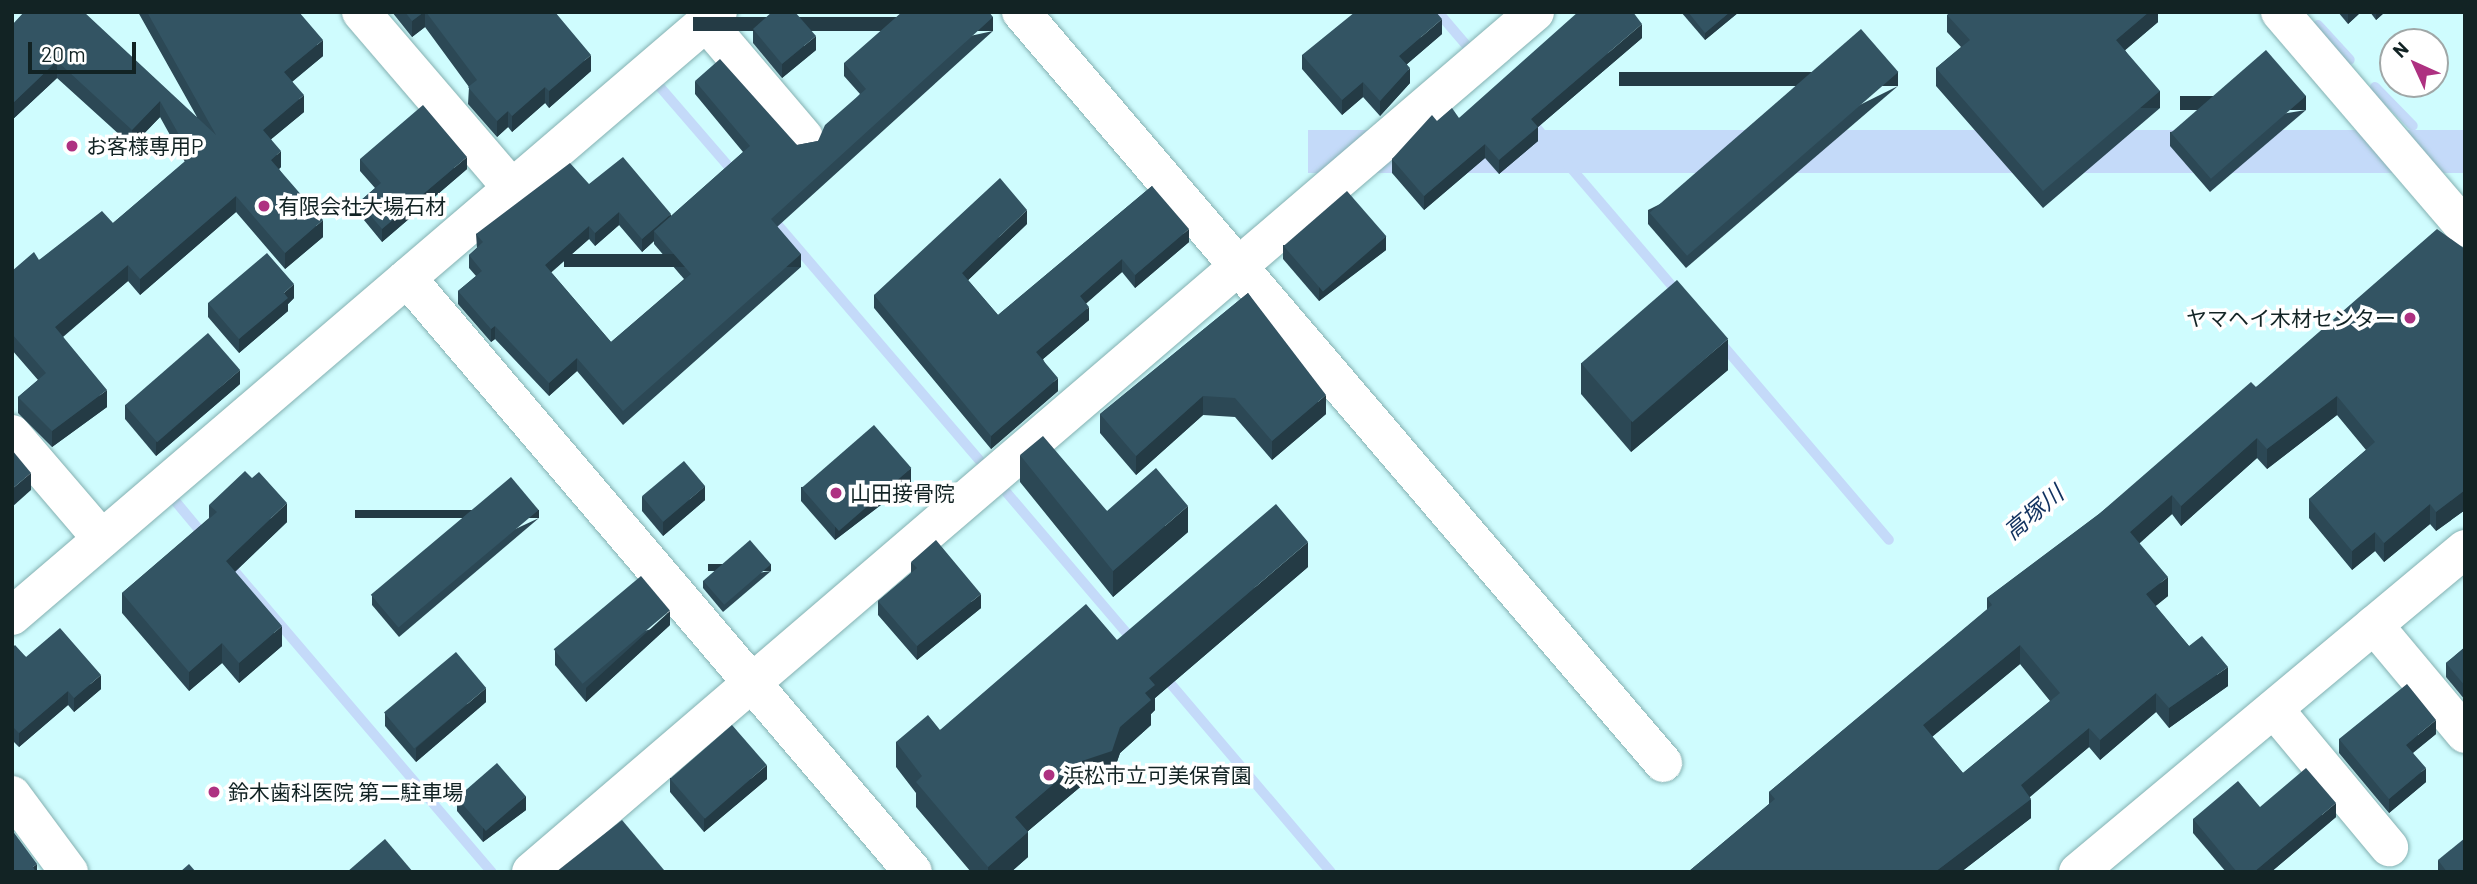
<!DOCTYPE html>
<html>
<head>
<meta charset="utf-8">
<style>
  body { margin:0 }
  #map { position:relative; width:2477px; height:884px; overflow:hidden; background:#cffcfe; font-family:Barlow,"Noto Sans JP",sans-serif }
  div>[style] { position:absolute }
  [style*='--x'] { left:calc(var(--x)*1px); top:calc(var(--y)*1px); width:calc(var(--w)*1px); rotate:calc(var(--a)*1deg) }
  .water>* { inset:0; background:#c4daf9; transform-origin:0 0 }
  .stream>* { height:10px; margin:-5px; padding:0 5px; transform-origin:5px; border-radius:5px; background:#c4daf9 }
  .roads { filter:drop-shadow(0 0 2px #84b0b1) drop-shadow(0 0 2px #84b0b1) }
  .minor>* { height:38px; margin:-19px; padding:0 19px; transform-origin:19px; border-radius:19px; background:#fff }
  .wall>* { inset:0; background:#2c4855 }
  .shaded-wall>* { inset:0; background:#243b45; transform-origin:0 0 }
  .building>* { inset:0; background:#335463; transform-origin:0 0 }
  .dots>* { width:19px; height:19px; translate:-50% -50%; box-sizing:border-box; border:4px solid #fff; border-radius:50% }
  span { translate:-50% -50%; white-space:nowrap; text-align:center; line-height:1.15; -webkit-text-stroke:7px #fff; paint-order:stroke }
  .poi-label { font-size:21px; color:#122324 }
  .left { translate:0 -50%; text-align:left }
  .right { translate:-100% -50%; text-align:right }
  .water-label { font-size:23px; color:#10315f; font-style:italic }
  .frame { position:absolute; inset:0; border:14px solid #122324; pointer-events:none }
  .north { position:absolute; left:2379px; top:28px; width:70px; height:70px; box-sizing:border-box; background:#fff; border:2px solid #a0a7a7; border-radius:50%; rotate:315deg; font-size:19px; font-weight:700; line-height:28px; text-align:center; color:#122324 }
  .north::after { content:''; display:block; margin:auto; width:24px; height:32px; background:#ae3181; clip-path:polygon(50% 0,100% 100%,50% 72%,0 100%) }
  .scale { position:absolute; left:28px; top:42px; width:108px; height:32px; box-sizing:border-box; border:4px solid #122324; border-top:0; padding-left:9px; font-size:21px; line-height:24px; white-space:nowrap; color:#122324; -webkit-text-stroke:5px #fff; paint-order:stroke }
</style>
</head>
<body>
<div id="map">
  <div class="water">
    <div style="left:2465px;top:130px;width:43px;height:1157px;rotate:90deg"></div>
  </div>
  <div class="stream">
    <div style="--x:1438;--y:12;--w:45;--a:49.5"></div>
    <div style="--x:2318;--y:25;--w:47;--a:47.6"></div>
    <div style="--x:660;--y:87;--w:116;--a:49.2"></div>
    <div style="--x:2375;--y:87;--w:54;--a:45.7"></div>
    <div style="--x:1529;--y:119;--w:232;--a:49.4"></div>
    <div style="--x:771;--y:217;--w:320;--a:49.4"></div>
    <div style="--x:1720;--y:342;--w:260;--a:49.5"></div>
    <div style="--x:1007;--y:493;--w:197;--a:49.5"></div>
    <div style="--x:176;--y:502;--w:47;--a:50.2"></div>
    <div style="--x:226;--y:561;--w:409;--a:49.5"></div>
    <div style="--x:1164;--y:676;--w:257;--a:49.6"></div>
  </div>
  <div class="roads">
    <div class="minor">
      <div style="--x:361;--y:12;--w:232;--a:49.4"></div>
      <div style="--x:1021;--y:12;--w:988;--a:49.47"></div>
      <div style="--x:2280;--y:12;--w:284;--a:49.4"></div>
      <div style="--x:706;--y:22;--w:151;--a:49.6"></div>
      <div style="--x:407;--y:278;--w:780;--a:49.57"></div>
      <div style="--x:12;--y:434;--w:138;--a:49.4"></div>
      <div style="--x:12;--y:616;--w:929;--a:-40.55"></div>
      <div style="--x:2374;--y:625;--w:142;--a:50.1"></div>
      <div style="--x:2274;--y:709;--w:180;--a:50.2"></div>
      <div style="--x:12;--y:795;--w:96;--a:53.5"></div>
      <div style="--x:531;--y:872;--w:1322;--a:-40.58"></div>
      <div style="--x:2078;--y:872;--w:504;--a:-39.85"></div>
    </div>
  </div>
  <div class="wall">
    <div style="clip-path:polygon(138px 12px,299px 12px,323px 56px,292px 82px,304px 112px,271px 139px,281px 167px,279px 169px,323px 237px,285px 269px,236px 212px,140px 295px,128px 281px,63px 337px,107px 407px,52px 447px,18px 413px,18px 397px,38px 380px,12px 350px,12px 271px,39px 260px,113px 223px,185px 162px,160px 117px,132px 146px,57px 78px,12px 120px,12px 25px,197px 117px)"></div>
    <div style="clip-path:polygon(392px 12px,555px 12px,591px 71px,549px 108px,545px 103px,512px 132px,508px 127px,497px 137px,468px 104px,469px 87px,425px 27px,412px 37px)"></div>
    <div style="clip-path:polygon(1681px 12px,1739px 12px,1705px 40px)"></div>
    <div style="clip-path:polygon(2158px 12px,2158px 22px,2125px 50px,2160px 108px,2043px 208px,1936px 86px,1936px 68px,1961px 47px,1947px 32px,1947px 15px)"></div>
    <div style="clip-path:polygon(2338px 12px,2361px 12px,2348px 24px)"></div>
    <div style="clip-path:polygon(2370px 12px,2385px 12px,2376px 20px)"></div>
    <div style="clip-path:polygon(753px 29px,816px 50px,782px 78px,753px 43px)"></div>
    <div style="clip-path:polygon(evenodd,993px 31px,777px 227px,801px 267px,623px 425px,577px 371px,549px 396px,495px 339px,491px 342px,458px 304px,458px 291px,476px 276px,469px 268px,469px 255px,477px 248px,476px 234px,589px 184px,671px 216px,743px 152px,695px 94px,695px 81px,797px 145px,818px 141px,860px 94px,844px 76px,844px 63px,993px 31px,619px 225px,642px 252px,654px 241px,654px 244px,684px 279px,611px 342px,551px 272px,589px 239px,595px 246px,619px 225px)"></div>
    <div style="clip-path:polygon(1442px 34px,1407px 64px,1410px 83px,1380px 116px,1363px 97px,1342px 115px,1302px 69px,1302px 55px)"></div>
    <div style="clip-path:polygon(1642px 38px,1538px 127px,1538px 141px,1499px 174px,1485px 158px,1424px 210px,1392px 173px,1392px 159px,1437px 121px,1459px 118px)"></div>
    <div style="clip-path:polygon(1898px 86px,1686px 268px,1648px 224px,1648px 210px)"></div>
    <div style="clip-path:polygon(2306px 110px,2210px 192px,2170px 146px,2170px 132px)"></div>
    <div style="clip-path:polygon(360px 159px,467px 169px,382px 242px,359px 214px,359px 202px,375px 188px,360px 171px)"></div>
    <div style="clip-path:polygon(1152px 186px,1189px 242px,1135px 288px,1122px 272px,1086px 303px,1089px 320px,1043px 359px,1058px 391px,991px 449px,874px 308px,874px 295px,1027px 224px,968px 280px,998px 315px)"></div>
    <div style="clip-path:polygon(1283px 245px,1386px 250px,1319px 301px,1283px 259px)"></div>
    <div style="clip-path:polygon(evenodd,2465px 249px,2465px 510px,2436px 531px,2430px 524px,2384px 562px,2375px 551px,2352px 570px,2309px 518px,2309px 499px,2366px 450px,2337px 415px,2267px 469px,2257px 458px,2181px 526px,2172px 514px,2139px 543px,2168px 596px,2155px 606px,2189px 646px,2228px 686px,2169px 728px,2156px 712px,2100px 760px,2089px 747px,2030px 797px,2031px 818px,1961px 872px,1688px 872px,1769px 804px,1769px 792px,1987px 610px,1987px 598px,2099px 514px,2256px 387px,2465px 249px,2020px 664px,2050px 701px,1963px 773px,1932px 737px,2020px 664px)"></div>
    <div style="clip-path:polygon(1248px 293px,1326px 414px,1272px 460px,1235px 417px,1203px 415px,1136px 475px,1100px 433px,1100px 414px)"></div>
    <div style="clip-path:polygon(294px 298px,288px 304px,288px 311px,239px 353px,208px 317px,208px 303px)"></div>
    <div style="clip-path:polygon(1581px 363px,1728px 370px,1631px 452px,1581px 394px)"></div>
    <div style="clip-path:polygon(240px 384px,156px 456px,125px 419px,125px 405px)"></div>
    <div style="clip-path:polygon(1020px 455px,1107px 511px,1188px 532px,1113px 597px,1020px 482px)"></div>
    <div style="clip-path:polygon(911px 482px,835px 540px,801px 501px,801px 487px)"></div>
    <div style="clip-path:polygon(642px 497px,705px 500px,663px 536px,642px 511px)"></div>
    <div style="clip-path:polygon(209px 505px,287px 522px,235px 572px,282px 646px,239px 683px,222px 663px,189px 691px,122px 613px,122px 593px,209px 518px)"></div>
    <div style="clip-path:polygon(539px 518px,399px 637px,372px 605px,372px 596px)"></div>
    <div style="clip-path:polygon(911px 562px,981px 608px,917px 660px,878px 615px,878px 601px,911px 573px)"></div>
    <div style="clip-path:polygon(1308px 567px,1155px 698px,1155px 710px,1151px 714px,1151px 725px,1120px 753px,1112px 776px,1079px 788px,1028px 831px,1028px 857px,1011px 872px,971px 872px,916px 807px,916px 793px,896px 767px,896px 742px,940px 730px,1117px 640px)"></div>
    <div style="clip-path:polygon(771px 571px,723px 612px,703px 588px,703px 581px)"></div>
    <div style="clip-path:polygon(670px 625px,586px 702px,555px 665px,555px 651px)"></div>
    <div style="clip-path:polygon(2465px 647px,2465px 700px,2446px 677px,2446px 663px)"></div>
    <div style="clip-path:polygon(12px 648px,26px 657px,101px 689px,74px 712px,68px 705px,19px 747px,12px 740px)"></div>
    <div style="clip-path:polygon(486px 702px,416px 762px,385px 726px,385px 713px)"></div>
    <div style="clip-path:polygon(2436px 734px,2413px 753px,2426px 782px,2389px 813px,2339px 753px,2339px 739px)"></div>
    <div style="clip-path:polygon(670px 778px,767px 779px,704px 832px,670px 792px)"></div>
    <div style="clip-path:polygon(457px 798px,526px 810px,483px 842px,457px 811px)"></div>
    <div style="clip-path:polygon(2260px 807px,2336px 817px,2271px 872px,2226px 872px,2193px 833px,2193px 819px)"></div>
    <div style="clip-path:polygon(2438px 860px,2465px 872px,2438px 872px)"></div>
  </div>
  <div class="shaded-wall">
    <div style="clip-path:polygon(424px 12px,425px 12px,425px 27px,412px 37px,412px 21px)"></div>
    <div style="clip-path:polygon(1730px 12px,1739px 12px,1705px 40px,1705px 33px)"></div>
    <div style="clip-path:polygon(2149px 12px,2158px 12px,2158px 22px,2116px 58px,2116px 40px)"></div>
    <div style="clip-path:polygon(2348px 12px,2361px 12px,2348px 24px)"></div>
    <div style="clip-path:polygon(2376px 12px,2385px 12px,2376px 20px)"></div>
    <div style="left:993px;top:17px;width:14px;height:300px;rotate:90deg"></div>
    <div style="clip-path:polygon(1442px 19px,1442px 34px,1399px 71px,1399px 56px)"></div>
    <div style="clip-path:polygon(1642px 24px,1642px 38px,1538px 127px,1538px 141px,1499px 174px,1499px 160px,1531px 119px)"></div>
    <div style="clip-path:polygon(816px 36px,816px 50px,782px 78px,782px 64px)"></div>
    <div style="clip-path:polygon(323px 40px,323px 56px,284px 88px,284px 72px)"></div>
    <div style="clip-path:polygon(591px 55px,591px 71px,549px 108px,549px 91px)"></div>
    <div style="clip-path:polygon(57px 61px,57px 78px,12px 120px,12px 104px)"></div>
    <div style="clip-path:polygon(1410px 68px,1410px 83px,1380px 116px,1380px 101px)"></div>
    <div style="left:1898px;top:72px;width:14px;height:279px;rotate:90deg"></div>
    <div style="clip-path:polygon(1363px 82px,1363px 97px,1342px 115px,1342px 100px)"></div>
    <div style="clip-path:polygon(545px 87px,545px 103px,512px 132px,512px 116px)"></div>
    <div style="left:2160px;top:91px;width:17px;height:154px;rotate:90deg"></div>
    <div style="clip-path:polygon(304px 95px,304px 112px,263px 146px,263px 130px)"></div>
    <div style="left:2306px;top:96px;width:14px;height:126px;rotate:90deg"></div>
    <div style="clip-path:polygon(160px 101px,160px 117px,132px 146px,132px 130px)"></div>
    <div style="clip-path:polygon(508px 111px,508px 127px,497px 137px,497px 121px)"></div>
    <div style="clip-path:polygon(1485px 144px,1485px 158px,1424px 210px,1424px 196px)"></div>
    <div style="clip-path:polygon(281px 151px,281px 167px,271px 176px,271px 160px)"></div>
    <div style="clip-path:polygon(467px 157px,467px 169px,382px 242px,382px 229px)"></div>
    <div style="clip-path:polygon(236px 196px,236px 212px,140px 295px,140px 279px)"></div>
    <div style="clip-path:polygon(1027px 210px,1027px 224px,962px 286px,962px 273px)"></div>
    <div style="clip-path:polygon(619px 212px,619px 225px,595px 246px,595px 233px)"></div>
    <div style="clip-path:polygon(671px 214px,671px 227px,654px 231px,654px 241px,642px 252px,642px 239px)"></div>
    <div style="clip-path:polygon(323px 220px,323px 237px,285px 269px,285px 253px)"></div>
    <div style="clip-path:polygon(589px 226px,589px 239px,545px 278px,545px 265px)"></div>
    <div style="clip-path:polygon(1189px 229px,1189px 242px,1135px 288px,1135px 275px)"></div>
    <div style="clip-path:polygon(1386px 236px,1386px 250px,1319px 301px,1319px 287px)"></div>
    <div style="left:801px;top:254px;width:13px;height:237px;rotate:90deg"></div>
    <div style="clip-path:polygon(1122px 259px,1122px 272px,1080px 309px,1080px 296px)"></div>
    <div style="clip-path:polygon(128px 265px,128px 281px,55px 343px,55px 327px)"></div>
    <div style="clip-path:polygon(294px 284px,294px 298px,288px 304px,288px 311px,239px 353px,239px 339px,284px 293px)"></div>
    <div style="clip-path:polygon(1089px 307px,1089px 320px,1036px 365px,1036px 352px)"></div>
    <div style="clip-path:polygon(495px 326px,495px 339px,491px 342px,491px 329px)"></div>
    <div style="clip-path:polygon(1728px 339px,1728px 370px,1631px 452px,1631px 421px)"></div>
    <div style="clip-path:polygon(577px 358px,577px 371px,549px 396px,549px 383px)"></div>
    <div style="clip-path:polygon(240px 370px,240px 384px,156px 456px,156px 442px)"></div>
    <div style="clip-path:polygon(1058px 378px,1058px 391px,991px 449px,991px 436px)"></div>
    <div style="clip-path:polygon(107px 390px,107px 407px,52px 447px,52px 431px)"></div>
    <div style="clip-path:polygon(1326px 395px,1326px 414px,1272px 460px,1272px 441px)"></div>
    <div style="clip-path:polygon(1203px 396px,1203px 415px,1136px 475px,1136px 456px)"></div>
    <div style="clip-path:polygon(2337px 396px,2337px 415px,2267px 469px,2267px 449px)"></div>
    <div style="clip-path:polygon(2257px 438px,2257px 458px,2181px 526px,2181px 506px)"></div>
    <div style="clip-path:polygon(911px 468px,911px 482px,835px 540px,835px 527px)"></div>
    <div style="clip-path:polygon(31px 473px,31px 490px,12px 507px,12px 489px)"></div>
    <div style="clip-path:polygon(705px 486px,705px 500px,663px 536px,663px 522px)"></div>
    <div style="clip-path:polygon(2465px 490px,2465px 510px,2436px 531px,2436px 512px)"></div>
    <div style="clip-path:polygon(2172px 495px,2172px 514px,2130px 552px,2130px 532px)"></div>
    <div style="clip-path:polygon(287px 503px,287px 522px,226px 580px,226px 561px)"></div>
    <div style="clip-path:polygon(2430px 504px,2430px 524px,2384px 562px,2384px 543px)"></div>
    <div style="clip-path:polygon(1188px 506px,1188px 532px,1113px 597px,1113px 571px)"></div>
    <div style="left:539px;top:510px;width:8px;height:184px;rotate:90deg"></div>
    <div style="clip-path:polygon(2375px 532px,2375px 551px,2352px 570px,2352px 551px)"></div>
    <div style="clip-path:polygon(1308px 542px,1308px 567px,1155px 698px,1155px 710px,1151px 714px,1151px 725px,1120px 753px,1112px 776px,1079px 788px,1015px 842px,1015px 817px,1120px 727px,1145px 693px,1149px 678px)"></div>
    <div style="left:771px;top:564px;width:7px;height:63px;rotate:90deg"></div>
    <div style="clip-path:polygon(2168px 577px,2168px 596px,2146px 614px,2146px 594px)"></div>
    <div style="clip-path:polygon(981px 594px,981px 608px,917px 660px,917px 646px)"></div>
    <div style="clip-path:polygon(670px 611px,670px 625px,586px 702px,586px 688px)"></div>
    <div style="clip-path:polygon(282px 626px,282px 646px,239px 683px,239px 663px)"></div>
    <div style="clip-path:polygon(222px 643px,222px 663px,189px 691px,189px 672px)"></div>
    <div style="clip-path:polygon(2020px 645px,2020px 664px,1923px 744px,1923px 725px)"></div>
    <div style="clip-path:polygon(2228px 667px,2228px 686px,2169px 728px,2169px 708px)"></div>
    <div style="clip-path:polygon(101px 675px,101px 689px,74px 712px,74px 698px)"></div>
    <div style="clip-path:polygon(486px 688px,486px 702px,416px 762px,416px 748px)"></div>
    <div style="clip-path:polygon(68px 691px,68px 705px,19px 747px,19px 733px)"></div>
    <div style="clip-path:polygon(2156px 693px,2156px 712px,2100px 760px,2100px 740px)"></div>
    <div style="clip-path:polygon(2436px 720px,2436px 734px,2406px 758px,2406px 745px)"></div>
    <div style="clip-path:polygon(2089px 728px,2089px 747px,2021px 804px,2021px 785px)"></div>
    <div style="clip-path:polygon(767px 765px,767px 779px,704px 832px,704px 818px)"></div>
    <div style="clip-path:polygon(2426px 768px,2426px 782px,2389px 813px,2389px 799px)"></div>
    <div style="clip-path:polygon(526px 796px,526px 810px,483px 842px,483px 828px)"></div>
    <div style="clip-path:polygon(2031px 799px,2031px 818px,1961px 872px,1935px 872px)"></div>
    <div style="clip-path:polygon(2336px 803px,2336px 817px,2271px 872px,2254px 872px)"></div>
    <div style="clip-path:polygon(1028px 832px,1028px 857px,1011px 872px,988px 872px,988px 867px)"></div>
    <div style="clip-path:polygon(37px 864px,37px 872px,33px 872px,33px 867px)"></div>
  </div>
  <div class="building">
    <div style="clip-path:polygon(24px 12px,84px 12px,216px 135px,147px 12px,299px 12px,323px 40px,284px 72px,304px 95px,263px 130px,281px 151px,271px 160px,323px 220px,285px 253px,236px 196px,140px 279px,128px 265px,55px 327px,107px 390px,52px 431px,18px 397px,46px 373px,12px 334px,12px 271px,34px 252px,39px 260px,102px 211px,113px 223px,191px 156px,160px 101px,132px 130px,57px 61px,12px 104px,12px 25px)"></div>
    <div style="clip-path:polygon(405px 12px,424px 12px,412px 21px)"></div>
    <div style="clip-path:polygon(426px 12px,555px 12px,591px 55px,549px 91px,545px 87px,512px 116px,508px 111px,497px 121px,468px 87px,477px 80px)"></div>
    <div style="clip-path:polygon(772px 12px,795px 12px,816px 36px,782px 64px,753px 29px)"></div>
    <div style="clip-path:polygon(902px 12px,989px 12px,993px 17px,771px 219px,801px 254px,623px 411px,577px 358px,549px 383px,495px 326px,491px 329px,458px 291px,482px 271px,469px 255px,483px 242px,476px 234px,570px 163px,589px 184px,623px 157px,671px 214px,642px 239px,619px 212px,595px 233px,589px 226px,545px 265px,611px 342px,691px 274px,654px 231px,750px 146px,695px 81px,720px 59px,797px 145px,818px 141px,825px 125px,866px 89px,844px 63px)"></div>
    <div style="clip-path:polygon(1355px 12px,1436px 12px,1442px 19px,1399px 56px,1410px 68px,1380px 101px,1363px 82px,1342px 100px,1302px 55px)"></div>
    <div style="clip-path:polygon(1578px 12px,1633px 12px,1642px 24px,1531px 119px,1538px 127px,1499px 160px,1485px 144px,1424px 196px,1392px 159px,1432px 115px,1437px 121px,1452px 108px,1459px 118px)"></div>
    <div style="clip-path:polygon(1688px 12px,1730px 12px,1705px 33px)"></div>
    <div style="clip-path:polygon(1950px 12px,2149px 12px,2116px 40px,2160px 91px,2043px 191px,1936px 68px,1970px 40px,1947px 15px)"></div>
    <div style="left:1861px;top:29px;width:57px;height:280px;rotate:49deg"></div>
    <div style="left:2266px;top:50px;width:61px;height:126px;rotate:49deg"></div>
    <div style="clip-path:polygon(423px 105px,467px 157px,382px 229px,359px 202px,381px 183px,360px 159px)"></div>
    <div style="clip-path:polygon(1000px 178px,1027px 210px,962px 273px,998px 315px,1152px 186px,1189px 229px,1135px 275px,1122px 259px,1080px 296px,1089px 307px,1036px 352px,1058px 378px,991px 436px,874px 295px)"></div>
    <div style="left:1347px;top:191px;width:60px;height:84px;rotate:49deg"></div>
    <div style="clip-path:polygon(evenodd,2437px 229px,2465px 249px,2465px 490px,2436px 512px,2430px 504px,2384px 543px,2375px 532px,2352px 551px,2309px 499px,2375px 442px,2337px 396px,2267px 449px,2257px 438px,2181px 506px,2172px 495px,2130px 532px,2168px 577px,2146px 594px,2189px 646px,2202px 636px,2228px 667px,2169px 708px,2156px 693px,2100px 740px,2089px 728px,2021px 785px,2031px 799px,1935px 872px,1688px 872px,1775px 799px,1769px 792px,1992px 605px,1987px 598px,2099px 514px,2251px 382px,2256px 387px,2437px 229px,2020px 645px,2060px 693px,1963px 773px,1923px 725px,2020px 645px)"></div>
    <div style="clip-path:polygon(267px 253px,294px 284px,284px 293px,288px 298px,239px 339px,208px 303px)"></div>
    <div style="left:1677px;top:280px;width:78px;height:127px;rotate:49deg"></div>
    <div style="clip-path:polygon(1248px 293px,1326px 395px,1272px 441px,1235px 398px,1203px 396px,1136px 456px,1100px 414px)"></div>
    <div style="left:208px;top:333px;width:49px;height:110px;rotate:49deg"></div>
    <div style="left:874px;top:425px;width:57px;height:96px;rotate:49deg"></div>
    <div style="clip-path:polygon(1043px 436px,1107px 511px,1156px 468px,1188px 506px,1113px 571px,1020px 455px)"></div>
    <div style="clip-path:polygon(12px 450px,31px 473px,12px 489px)"></div>
    <div style="left:684px;top:461px;width:33px;height:55px;rotate:50deg"></div>
    <div style="clip-path:polygon(245px 471px,252px 478px,259px 472px,287px 503px,226px 561px,282px 626px,239px 663px,222px 643px,189px 672px,122px 593px,217px 512px,209px 505px)"></div>
    <div style="left:511px;top:477px;width:43px;height:183px;rotate:50deg"></div>
    <div style="clip-path:polygon(1276px 504px,1308px 542px,1149px 678px,1155px 685px,1145px 693px,1151px 700px,1120px 727px,1112px 751px,1079px 762px,1015px 817px,1028px 832px,988px 867px,916px 782px,922px 776px,896px 742px,928px 715px,940px 730px,1086px 604px,1117px 640px)"></div>
    <div style="left:750px;top:540px;width:32px;height:62px;rotate:49deg"></div>
    <div style="clip-path:polygon(936px 540px,981px 594px,917px 646px,878px 601px,917px 568px,911px 562px)"></div>
    <div style="left:641px;top:576px;width:45px;height:114px;rotate:50deg"></div>
    <div style="clip-path:polygon(60px 628px,101px 675px,74px 698px,68px 691px,19px 733px,12px 726px,12px 648px,15px 645px,26px 657px)"></div>
    <div style="clip-path:polygon(2465px 647px,2465px 686px,2446px 663px)"></div>
    <div style="left:456px;top:652px;width:47px;height:94px;rotate:50deg"></div>
    <div style="clip-path:polygon(2407px 684px,2436px 720px,2406px 745px,2426px 768px,2389px 799px,2339px 739px)"></div>
    <div style="left:732px;top:725px;width:53px;height:82px;rotate:49deg"></div>
    <div style="left:497px;top:763px;width:44px;height:53px;rotate:49deg"></div>
    <div style="clip-path:polygon(2306px 768px,2336px 803px,2254px 872px,2237px 872px,2193px 819px,2238px 781px,2260px 807px)"></div>
    <div style="clip-path:polygon(622px 820px,664px 870px,662px 872px,556px 872px)"></div>
    <div style="clip-path:polygon(12px 830px,37px 864px,33px 867px,36px 872px,12px 872px)"></div>
    <div style="clip-path:polygon(2465px 838px,2465px 872px,2447px 872px,2438px 860px)"></div>
    <div style="clip-path:polygon(385px 839px,413px 872px,347px 872px)"></div>
    <div style="clip-path:polygon(189px 864px,196px 872px,180px 872px)"></div>
  </div>
  <div class="dots">
    <div style="left:72px;top:146px;background:#ae3181"></div>
    <div style="left:264px;top:206px;background:#ae3181"></div>
    <div style="left:2410px;top:318px;background:#ae3181"></div>
    <div style="left:836px;top:493px;background:#ae3181"></div>
    <div style="left:1049px;top:775px;background:#ae3181"></div>
    <div style="left:214px;top:792px;background:#ae3181"></div>
  </div>
  <div class="poi-label">
    <span class="left" style="left:86px;top:146px">お客様専用P</span>
    <span class="left" style="left:278px;top:206px">有限会社大場石材</span>
    <span class="right" style="left:2396px;top:318px">ヤマヘイ木材センター</span>
    <span class="left" style="left:850px;top:493px">山田接骨院</span>
    <span class="left" style="left:1063px;top:775px">浜松市立可美保育園</span>
    <span class="left" style="left:228px;top:792px">鈴木歯科医院 第二駐車場</span>
  </div>
  <div class="water-label">
    <span style="left:2033px;top:512px;rotate:-40deg">高塚川</span>
  </div>
  <div class="frame"></div>
  <div class="north">N</div>
  <div class="scale">20 m</div>
</div>
</body>
</html>
